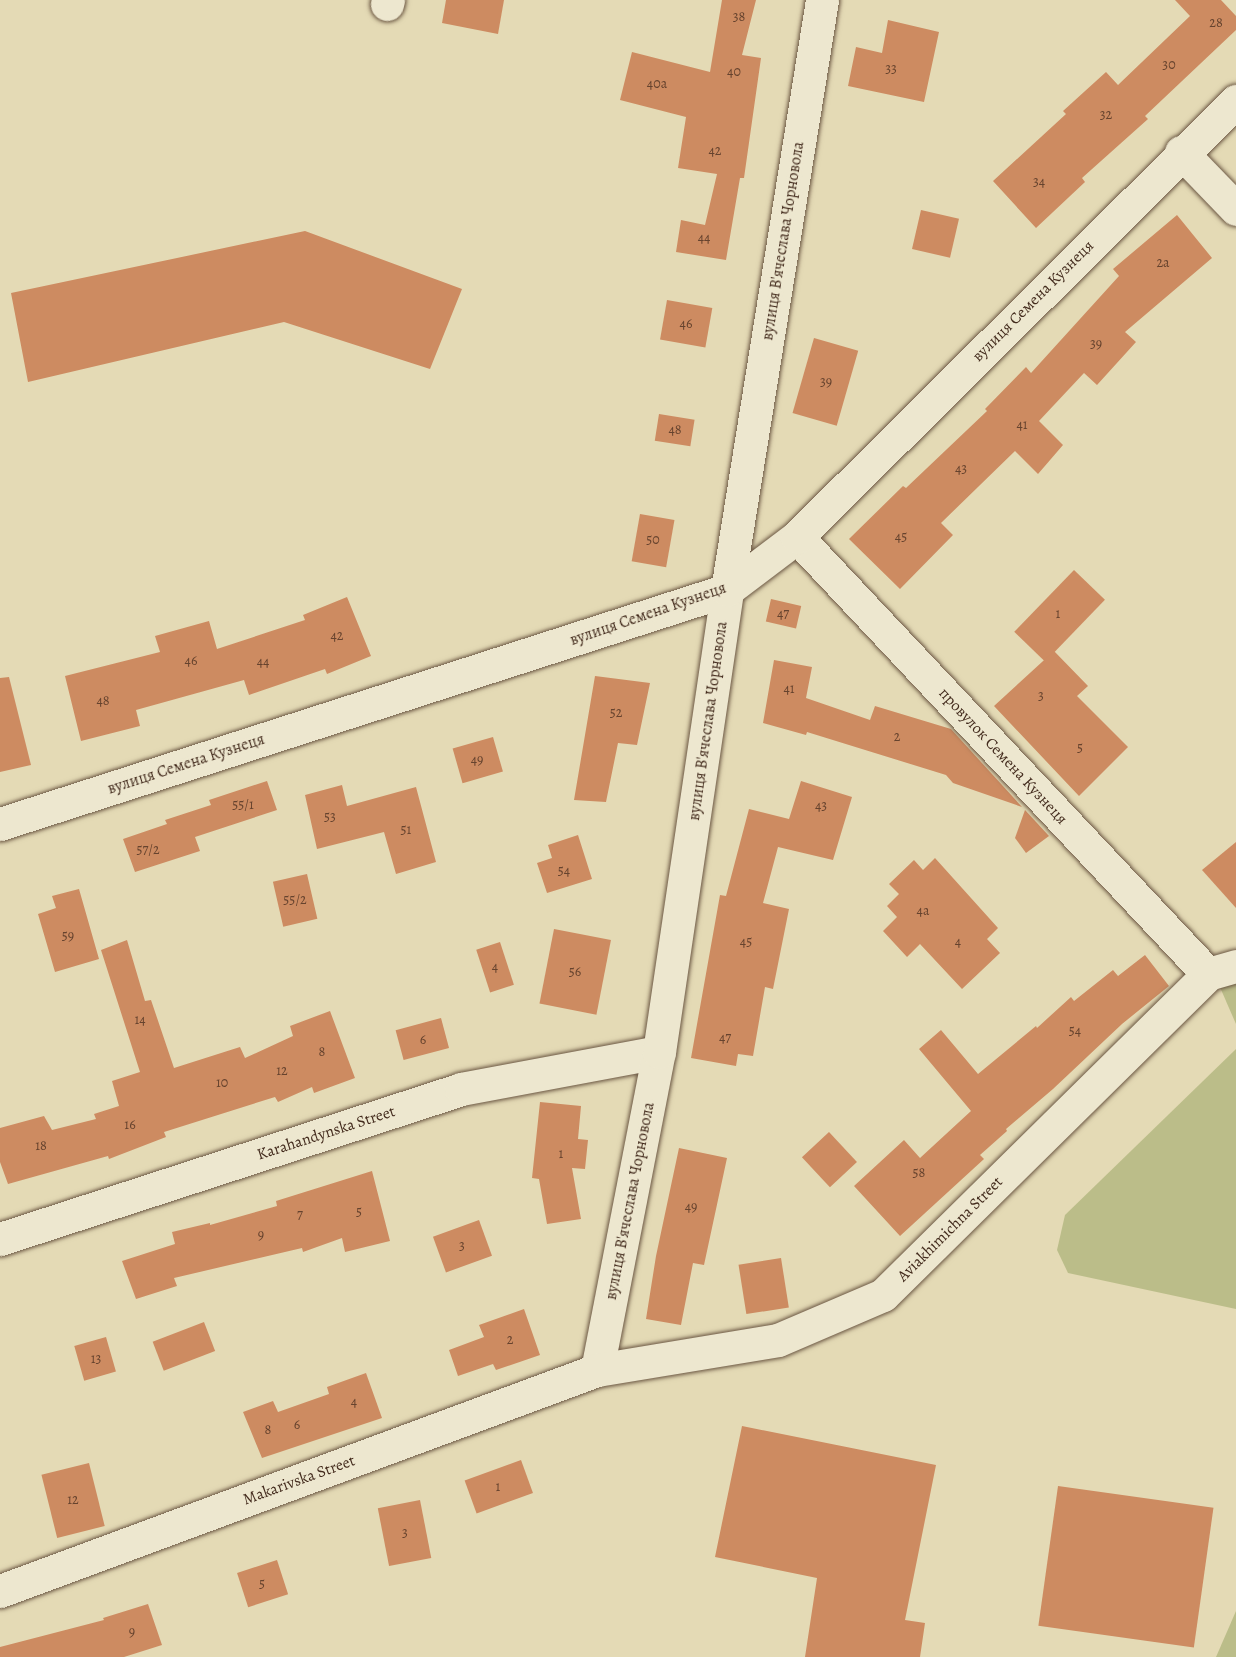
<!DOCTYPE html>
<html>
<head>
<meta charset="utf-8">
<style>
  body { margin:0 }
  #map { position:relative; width:1236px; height:1657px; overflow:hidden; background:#e4dab5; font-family:Alegreya,serif }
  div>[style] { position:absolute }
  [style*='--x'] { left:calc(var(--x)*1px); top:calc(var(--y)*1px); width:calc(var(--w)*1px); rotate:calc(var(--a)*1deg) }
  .green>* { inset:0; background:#bbbd89 }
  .building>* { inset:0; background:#cd8b61; transform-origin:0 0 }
  .roads { filter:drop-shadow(0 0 2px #6b5743) drop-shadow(0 0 2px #6b5743) }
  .minor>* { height:33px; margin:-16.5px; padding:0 16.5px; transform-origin:16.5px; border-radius:16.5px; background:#ede7cf }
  span { translate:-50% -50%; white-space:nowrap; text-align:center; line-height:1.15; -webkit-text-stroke:5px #ede7cf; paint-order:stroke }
  .number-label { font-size:14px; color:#66432e }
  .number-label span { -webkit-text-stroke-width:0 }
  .street-label { font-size:16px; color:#432b1d }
</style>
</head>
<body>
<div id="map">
  <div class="green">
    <div style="clip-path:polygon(1236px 981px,1236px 1024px,1219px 985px)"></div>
    <div style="clip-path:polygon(1236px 1049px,1236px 1309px,1068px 1273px,1057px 1250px,1065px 1215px)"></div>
    <div style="clip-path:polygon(1236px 1611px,1236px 1657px,1216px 1657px)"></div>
  </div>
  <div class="building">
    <div style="clip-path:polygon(446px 0,504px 0,498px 34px,442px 23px)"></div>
    <div style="clip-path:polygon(722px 0,756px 0,742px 55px,761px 58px,744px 178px,740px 178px,726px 260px,676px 252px,681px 220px,705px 225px,717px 174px,678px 168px,686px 117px,620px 100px,632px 52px,710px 72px)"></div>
    <div style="clip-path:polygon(1175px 0,1221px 0,1236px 16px,1236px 30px,1145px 116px,1148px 119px,1082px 178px,1085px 182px,1036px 228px,993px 181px,1066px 114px,1063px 111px,1106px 72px,1118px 85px,1190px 16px)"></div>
    <div style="clip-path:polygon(888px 20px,939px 32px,924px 102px,848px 86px,856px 47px,882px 53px)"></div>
    <div style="left:921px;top:210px;width:39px;height:40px;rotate:13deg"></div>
    <div style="clip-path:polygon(1177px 215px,1212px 258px,1125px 332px,1136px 342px,1097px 385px,1084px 373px,1039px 421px,1063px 445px,1038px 474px,1015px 451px,941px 523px,953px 535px,900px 589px,849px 539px,903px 486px,906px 488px,987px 411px,985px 409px,1026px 367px,1031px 373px,1119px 276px,1113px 269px)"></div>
    <div style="clip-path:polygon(305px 231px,462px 289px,430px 369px,284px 322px,28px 382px,11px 293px)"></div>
    <div style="left:667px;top:300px;width:46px;height:40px;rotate:10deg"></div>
    <div style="left:814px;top:338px;width:46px;height:78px;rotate:16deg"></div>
    <div style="left:659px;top:414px;width:36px;height:27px;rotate:9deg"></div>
    <div style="left:640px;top:514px;width:35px;height:48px;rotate:10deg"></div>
    <div style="left:1074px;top:570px;width:43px;height:86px;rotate:44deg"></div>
    <div style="clip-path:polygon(347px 597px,371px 656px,327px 674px,325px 669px,249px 695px,244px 680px,136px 710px,140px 726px,81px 741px,65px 676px,160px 652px,155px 636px,209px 621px,217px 649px,305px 620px,303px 615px)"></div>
    <div style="left:771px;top:599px;width:31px;height:23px;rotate:13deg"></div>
    <div style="clip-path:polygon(1054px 651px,1088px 686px,1077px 696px,1128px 747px,1079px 796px,994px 706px)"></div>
    <div style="clip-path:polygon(774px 660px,812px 667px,806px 698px,870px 720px,875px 706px,951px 729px,1022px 807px,953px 783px,946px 775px,807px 732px,806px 735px,763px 723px)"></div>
    <div style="clip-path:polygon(595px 676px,650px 683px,637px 745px,618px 743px,606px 802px,574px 800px)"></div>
    <div style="clip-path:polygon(9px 677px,31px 765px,0 772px,0 678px)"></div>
    <div style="left:493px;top:737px;width:36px;height:42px;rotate:74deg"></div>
    <div style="clip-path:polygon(267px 781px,277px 810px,195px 837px,200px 851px,135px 872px,123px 839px,167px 824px,165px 820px,211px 805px,209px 800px)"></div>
    <div style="clip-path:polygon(801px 781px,852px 797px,833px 860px,778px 847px,763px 903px,789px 909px,773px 989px,765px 987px,753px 1056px,738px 1054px,736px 1066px,691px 1058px,720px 895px,726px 896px,749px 809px,789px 819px)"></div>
    <div style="clip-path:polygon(342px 785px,347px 806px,416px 787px,436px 862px,396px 874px,384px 832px,317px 849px,305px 795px)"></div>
    <div style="clip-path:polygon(1025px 810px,1049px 836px,1026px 853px,1015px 838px)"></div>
    <div style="clip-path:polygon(578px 835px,592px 879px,547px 893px,537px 863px,552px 858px,548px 845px)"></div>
    <div style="clip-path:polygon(1236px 842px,1236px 908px,1202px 870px)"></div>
    <div style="clip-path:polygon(935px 858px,998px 928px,987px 939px,1000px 953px,962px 989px,920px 944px,907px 957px,883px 931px,897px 917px,887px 906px,899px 894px,889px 884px,914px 860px,923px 870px)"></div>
    <div style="left:307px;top:874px;width:46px;height:35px;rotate:77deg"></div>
    <div style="clip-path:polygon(79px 889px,99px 959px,55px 972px,38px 914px,56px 908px,52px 896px)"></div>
    <div style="left:554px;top:929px;width:58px;height:76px;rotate:11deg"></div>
    <div style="clip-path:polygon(127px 940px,145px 1001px,151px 1000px,174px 1068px,240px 1047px,245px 1058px,293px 1036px,290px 1026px,330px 1011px,355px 1078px,314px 1093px,312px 1087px,278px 1102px,275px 1097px,164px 1132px,166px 1137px,109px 1159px,108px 1156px,8px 1184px,0 1162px,0 1128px,44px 1116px,52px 1130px,96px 1119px,94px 1114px,119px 1106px,112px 1081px,140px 1072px,101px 950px)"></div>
    <div style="left:500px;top:942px;width:45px;height:25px;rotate:72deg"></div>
    <div style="clip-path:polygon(1145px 955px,1169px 986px,1122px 1024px,1053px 1089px,1006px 1129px,1007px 1131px,980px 1155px,984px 1159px,900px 1236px,854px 1186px,904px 1140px,920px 1158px,971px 1111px,919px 1049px,941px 1030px,978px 1074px,1036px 1026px,1037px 1028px,1071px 997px,1074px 1001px,1113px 970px,1118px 976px)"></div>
    <div style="left:441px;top:1018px;width:31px;height:47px;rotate:75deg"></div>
    <div style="clip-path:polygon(540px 1102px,581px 1106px,578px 1139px,588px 1140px,585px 1169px,572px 1168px,581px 1219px,547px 1224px,539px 1179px,532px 1178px)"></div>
    <div style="left:829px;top:1132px;width:41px;height:37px;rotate:47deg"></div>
    <div style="clip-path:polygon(679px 1148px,727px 1158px,704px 1265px,693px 1263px,681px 1325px,646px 1319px,656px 1256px)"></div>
    <div style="clip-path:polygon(372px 1171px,390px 1241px,345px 1252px,342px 1238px,303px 1252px,302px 1248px,174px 1278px,177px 1286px,136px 1299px,122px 1261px,175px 1244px,172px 1232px,210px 1223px,210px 1225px,277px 1206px,276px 1201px)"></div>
    <div style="left:479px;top:1220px;width:38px;height:49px;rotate:70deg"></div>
    <div style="left:781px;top:1258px;width:50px;height:43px;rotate:81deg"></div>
    <div style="clip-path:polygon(524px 1309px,540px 1355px,496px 1370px,493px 1364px,458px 1376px,449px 1350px,484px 1337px,479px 1325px)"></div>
    <div style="left:204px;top:1322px;width:31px;height:55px;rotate:69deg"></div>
    <div style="left:106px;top:1337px;width:36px;height:33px;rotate:74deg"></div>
    <div style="clip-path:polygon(366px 1373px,382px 1418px,262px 1458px,243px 1412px,273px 1401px,278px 1412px,329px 1394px,327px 1387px)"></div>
    <div style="clip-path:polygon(742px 1426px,936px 1465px,905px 1620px,925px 1623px,920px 1657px,805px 1657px,817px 1578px,715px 1557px)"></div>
    <div style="left:521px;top:1460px;width:35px;height:60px;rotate:70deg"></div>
    <div style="left:89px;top:1463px;width:65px;height:49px;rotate:76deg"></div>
    <div style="left:1058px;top:1486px;width:157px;height:141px;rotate:8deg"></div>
    <div style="left:420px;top:1500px;width:59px;height:43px;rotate:79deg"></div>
    <div style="left:277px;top:1560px;width:36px;height:42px;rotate:72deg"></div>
    <div style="clip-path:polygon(148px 1604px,162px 1645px,124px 1657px,0 1657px,0 1647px,104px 1620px,103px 1618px)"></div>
  </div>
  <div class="roads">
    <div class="minor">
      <div style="--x:387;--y:4;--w:4;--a:-76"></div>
      <div style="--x:1181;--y:152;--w:79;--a:46"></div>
      <div style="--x:797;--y:537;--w:600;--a:46.76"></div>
      <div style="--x:0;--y:824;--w:764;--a:-17.84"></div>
      <div style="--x:727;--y:590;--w:88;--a:-37.1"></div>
      <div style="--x:797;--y:537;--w:619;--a:-44.8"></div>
      <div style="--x:0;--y:1239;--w:485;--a:-18"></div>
      <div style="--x:461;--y:1089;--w:201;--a:-10.6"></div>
      <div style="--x:597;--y:1370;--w:324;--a:-79"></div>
      <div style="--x:659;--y:1052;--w:467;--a:-81.6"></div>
      <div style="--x:727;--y:590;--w:598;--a:-80.85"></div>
      <div style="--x:0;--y:1591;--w:637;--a:-20.31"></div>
      <div style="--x:597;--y:1370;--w:183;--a:-9.4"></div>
      <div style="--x:778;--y:1340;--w:114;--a:-23.2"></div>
      <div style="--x:883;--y:1295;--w:457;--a:-44.6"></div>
      <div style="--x:1208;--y:974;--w:29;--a:-16"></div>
    </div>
  </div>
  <div class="number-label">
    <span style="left:739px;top:17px">38</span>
    <span style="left:1216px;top:23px">28</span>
    <span style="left:1169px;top:65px">30</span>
    <span style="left:891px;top:69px">33</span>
    <span style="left:734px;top:72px">40</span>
    <span style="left:657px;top:84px">40а</span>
    <span style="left:1106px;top:115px">32</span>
    <span style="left:715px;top:151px">42</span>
    <span style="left:1039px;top:182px">34</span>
    <span style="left:704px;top:238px">44</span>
    <span style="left:1163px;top:263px">2а</span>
    <span style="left:686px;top:324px">46</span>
    <span style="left:1096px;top:344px">39</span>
    <span style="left:826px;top:382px">39</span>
    <span style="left:1022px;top:425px">41</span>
    <span style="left:675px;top:430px">48</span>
    <span style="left:961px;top:469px">43</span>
    <span style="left:901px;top:537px">45</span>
    <span style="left:653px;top:540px">50</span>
    <span style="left:783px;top:614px">47</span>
    <span style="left:1058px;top:614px">1</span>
    <span style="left:337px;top:636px">42</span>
    <span style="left:191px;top:661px">46</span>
    <span style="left:263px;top:662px">44</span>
    <span style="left:789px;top:689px">41</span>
    <span style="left:1041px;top:696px">3</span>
    <span style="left:103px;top:701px">48</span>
    <span style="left:616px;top:713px">52</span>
    <span style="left:897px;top:737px">2</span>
    <span style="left:1080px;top:748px">5</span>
    <span style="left:477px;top:760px">49</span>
    <span style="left:243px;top:805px">55/1</span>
    <span style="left:821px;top:806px">43</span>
    <span style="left:330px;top:817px">53</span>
    <span style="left:406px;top:830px">51</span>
    <span style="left:148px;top:850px">57/2</span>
    <span style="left:564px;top:871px">54</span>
    <span style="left:295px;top:900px">55/2</span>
    <span style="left:923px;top:911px">4а</span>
    <span style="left:68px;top:936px">59</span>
    <span style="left:746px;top:942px">45</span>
    <span style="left:958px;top:942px">4</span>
    <span style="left:495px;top:967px">4</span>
    <span style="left:575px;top:972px">56</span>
    <span style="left:140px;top:1020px">14</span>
    <span style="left:1075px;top:1031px">54</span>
    <span style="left:725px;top:1038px">47</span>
    <span style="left:423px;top:1040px">6</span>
    <span style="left:322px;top:1052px">8</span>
    <span style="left:282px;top:1071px">12</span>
    <span style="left:222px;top:1083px">10</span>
    <span style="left:130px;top:1125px">16</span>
    <span style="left:41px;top:1146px">18</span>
    <span style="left:561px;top:1154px">1</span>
    <span style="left:919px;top:1173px">58</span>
    <span style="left:691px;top:1207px">49</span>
    <span style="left:359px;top:1212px">5</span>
    <span style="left:300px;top:1215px">7</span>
    <span style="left:261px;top:1235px">9</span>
    <span style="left:462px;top:1246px">3</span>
    <span style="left:510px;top:1340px">2</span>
    <span style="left:96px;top:1359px">13</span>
    <span style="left:354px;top:1402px">4</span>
    <span style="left:297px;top:1425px">6</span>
    <span style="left:268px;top:1430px">8</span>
    <span style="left:498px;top:1487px">1</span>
    <span style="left:73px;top:1500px">12</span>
    <span style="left:405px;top:1533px">3</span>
    <span style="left:262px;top:1584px">5</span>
    <span style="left:132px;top:1632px">9</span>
  </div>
  <div class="street-label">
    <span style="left:783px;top:241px;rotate:-81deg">вулиця В'ячеслава Чорновола</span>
    <span style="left:1033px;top:301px;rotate:-45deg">вулиця Семена Кузнеця</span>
    <span style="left:648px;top:614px;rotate:-19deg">вулиця Семена Кузнеця</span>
    <span style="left:708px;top:721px;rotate:-82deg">вулиця В'ячеслава Чорновола</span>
    <span style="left:1003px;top:756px;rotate:47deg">провулок Семена Кузнеця</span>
    <span style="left:186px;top:764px;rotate:-18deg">вулиця Семена Кузнеця</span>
    <span style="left:326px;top:1133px;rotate:-18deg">Karahandynska Street</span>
    <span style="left:630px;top:1201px;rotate:-79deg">вулиця В'ячеслава Чорновола</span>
    <span style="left:950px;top:1229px;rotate:-45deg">Aviakhimichna Street</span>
    <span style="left:299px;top:1480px;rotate:-20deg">Makarivska Street</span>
  </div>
</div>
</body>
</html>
